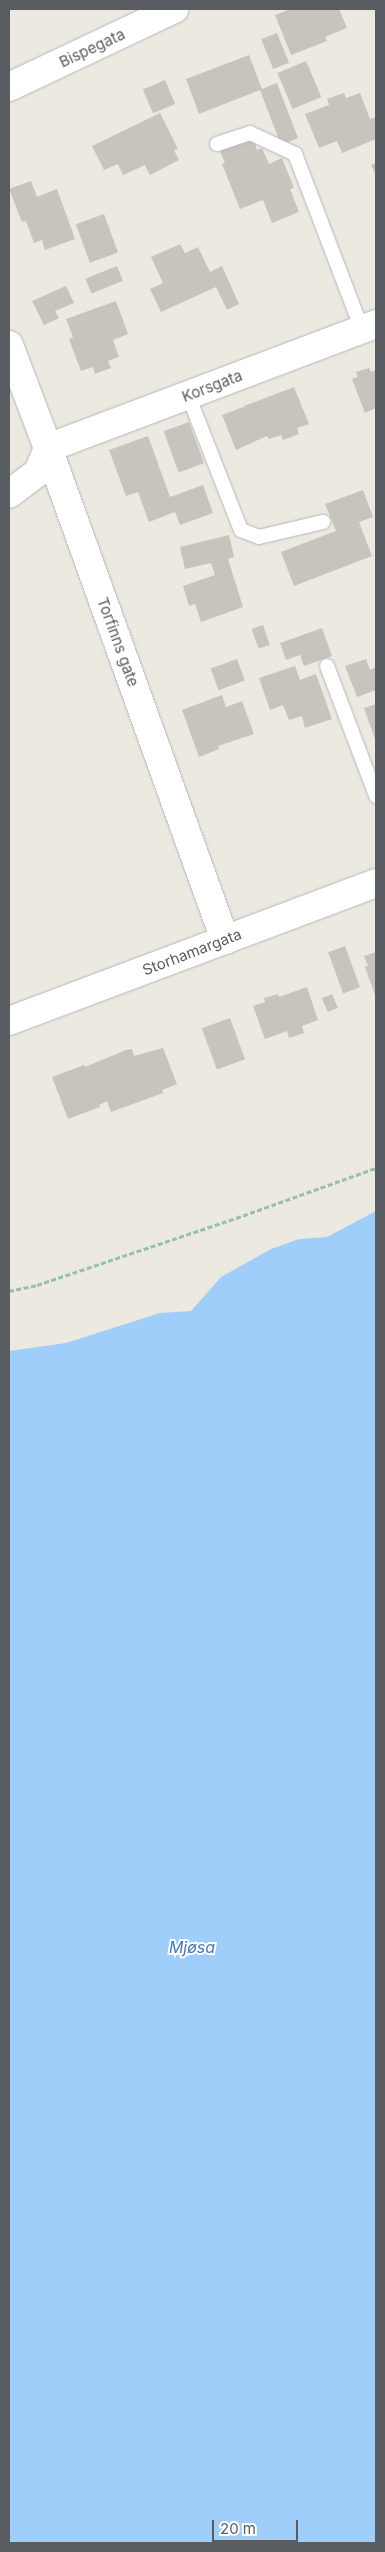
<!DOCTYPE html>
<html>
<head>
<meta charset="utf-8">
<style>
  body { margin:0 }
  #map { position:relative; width:385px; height:2552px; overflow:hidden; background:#ebe9e0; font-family:Inter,sans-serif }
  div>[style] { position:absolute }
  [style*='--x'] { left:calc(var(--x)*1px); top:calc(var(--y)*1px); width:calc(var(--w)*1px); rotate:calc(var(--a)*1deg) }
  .water>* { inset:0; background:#a0cefa }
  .building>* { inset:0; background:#c6c4bd; transform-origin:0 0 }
  .path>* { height:3px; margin-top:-1.5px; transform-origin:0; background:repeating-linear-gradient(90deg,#97c2a6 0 5px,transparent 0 7.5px) }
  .roads { filter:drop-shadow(0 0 1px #b6b7bc) drop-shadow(0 0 1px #b6b7bc) }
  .lane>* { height:14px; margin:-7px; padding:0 7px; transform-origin:7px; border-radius:7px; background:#fff }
  .street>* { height:28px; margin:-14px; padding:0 14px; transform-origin:14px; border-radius:14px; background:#fff }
  .secondary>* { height:28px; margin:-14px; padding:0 14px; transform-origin:14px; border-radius:14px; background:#fff }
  span { translate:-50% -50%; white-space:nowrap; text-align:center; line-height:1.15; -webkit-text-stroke:4px #fff; paint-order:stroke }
  .street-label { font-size:15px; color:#595c60 }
  .water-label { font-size:16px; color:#4578bc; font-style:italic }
  .frame { position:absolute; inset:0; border:10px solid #595c60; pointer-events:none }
  .scale { position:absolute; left:212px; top:2520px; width:86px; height:22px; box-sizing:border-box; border:2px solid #595c60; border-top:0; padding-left:6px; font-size:15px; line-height:18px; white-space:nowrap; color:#595c60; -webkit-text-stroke:4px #fff; paint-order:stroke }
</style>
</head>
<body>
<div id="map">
  <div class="water">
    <div style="clip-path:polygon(376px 1211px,376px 2543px,9px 2543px,9px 1351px,66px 1343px,160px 1313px,191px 1311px,221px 1277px,271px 1249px,299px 1239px,327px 1237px)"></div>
  </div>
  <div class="building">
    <div style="clip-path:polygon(291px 9px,339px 9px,347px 28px,325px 37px,327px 41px,291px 55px,275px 15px)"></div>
    <div style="left:277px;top:33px;width:32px;height:17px;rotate:68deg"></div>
    <div style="clip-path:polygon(249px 55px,262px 89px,277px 83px,298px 138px,281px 145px,260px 90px,199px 114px,186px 79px)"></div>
    <div style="left:306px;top:61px;width:39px;height:31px;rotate:67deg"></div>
    <div style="left:165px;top:80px;width:26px;height:24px;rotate:67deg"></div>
    <div style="clip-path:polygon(344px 93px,346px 98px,360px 93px,370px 119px,376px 117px,376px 139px,342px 153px,337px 141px,319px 148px,305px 114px,329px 105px,327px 99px)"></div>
    <div style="clip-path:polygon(160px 113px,178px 149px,174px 150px,179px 160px,150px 175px,145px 165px,123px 175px,118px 164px,104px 170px,92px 146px)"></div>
    <div style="clip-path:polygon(253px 138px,257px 150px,262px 148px,269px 164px,282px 158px,294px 188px,290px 189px,299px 212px,272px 223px,263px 200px,240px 209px,222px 164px,225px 163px,220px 151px)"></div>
    <div style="clip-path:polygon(376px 163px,376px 173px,375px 173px,371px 165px)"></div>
    <div style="clip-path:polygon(31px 181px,37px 197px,57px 189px,75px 239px,45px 250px,42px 240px,34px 243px,26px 221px,22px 222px,9px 189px)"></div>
    <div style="left:104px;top:214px;width:41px;height:30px;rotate:70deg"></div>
    <div style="clip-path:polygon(180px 244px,185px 253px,198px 247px,210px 272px,222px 266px,239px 304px,227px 310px,216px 287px,161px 312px,150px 289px,163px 283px,151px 257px)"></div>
    <div style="left:117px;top:266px;width:16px;height:34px;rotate:68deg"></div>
    <div style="clip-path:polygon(66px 286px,74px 303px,55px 311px,59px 318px,44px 325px,32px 301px)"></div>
    <div style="clip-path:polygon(116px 301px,128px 334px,113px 340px,119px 357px,108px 361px,111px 368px,95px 374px,93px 367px,81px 371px,69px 339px,73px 337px,66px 319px)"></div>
    <div style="clip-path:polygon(369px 368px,371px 372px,376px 370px,376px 408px,365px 413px,352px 379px,358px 377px,356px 372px)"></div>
    <div style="clip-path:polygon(294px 387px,309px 424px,297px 428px,299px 434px,283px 440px,281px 435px,269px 439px,267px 436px,236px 450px,222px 415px,243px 407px,244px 409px,244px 406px)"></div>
    <div style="left:189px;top:422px;width:44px;height:27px;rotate:70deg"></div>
    <div style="clip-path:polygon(148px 436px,170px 497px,203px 485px,213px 513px,180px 525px,175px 512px,149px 522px,138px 492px,126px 496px,109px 450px)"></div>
    <div style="clip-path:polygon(363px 490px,373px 517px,359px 522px,372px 556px,294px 586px,281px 552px,336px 531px,325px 504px)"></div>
    <div style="clip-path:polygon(229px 535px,234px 557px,228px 559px,243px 607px,201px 622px,195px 604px,189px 606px,183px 586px,215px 575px,211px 563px,185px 569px,180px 547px)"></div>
    <div style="left:263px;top:625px;width:21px;height:12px;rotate:71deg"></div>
    <div style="clip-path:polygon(322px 628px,332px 656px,304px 666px,300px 655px,286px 660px,280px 643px)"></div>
    <div style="left:237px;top:659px;width:23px;height:28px;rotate:70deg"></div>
    <div style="clip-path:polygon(366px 659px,370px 670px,376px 667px,376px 690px,357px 697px,345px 666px)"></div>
    <div style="clip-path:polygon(295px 666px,300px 680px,316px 674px,332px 719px,305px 728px,302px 716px,289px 720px,283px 705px,270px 710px,259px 678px)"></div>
    <div style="clip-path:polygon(222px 695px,226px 707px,242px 701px,254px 734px,218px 746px,219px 749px,199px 757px,182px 710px)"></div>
    <div style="clip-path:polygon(376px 704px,376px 742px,364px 708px)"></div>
    <div style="left:345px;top:946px;width:44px;height:18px;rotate:70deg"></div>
    <div style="clip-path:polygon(376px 952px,376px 998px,365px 967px,368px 966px,364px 956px)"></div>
    <div style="clip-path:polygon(307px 987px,318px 1020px,302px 1026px,304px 1033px,289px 1038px,287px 1031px,265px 1039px,253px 1006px,265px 1002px,264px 998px,278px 994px,279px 997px)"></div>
    <div style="left:332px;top:994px;width:15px;height:11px;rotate:67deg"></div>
    <div style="left:230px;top:1018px;width:44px;height:30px;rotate:70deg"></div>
    <div style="clip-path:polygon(163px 1048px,177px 1084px,162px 1090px,163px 1093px,111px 1112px,107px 1101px,99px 1105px,100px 1107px,68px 1119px,52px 1077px,84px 1065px,85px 1067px,126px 1050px,132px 1049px,134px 1056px)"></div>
  </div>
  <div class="path">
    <div style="--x:9;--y:1291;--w:29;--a:-12"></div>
    <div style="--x:37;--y:1285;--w:210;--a:-18.6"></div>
    <div style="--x:236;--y:1218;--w:149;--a:-19.7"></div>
  </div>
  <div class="roads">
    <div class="lane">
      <div style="--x:217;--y:144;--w:35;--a:-18"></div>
      <div style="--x:250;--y:133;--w:50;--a:25"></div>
      <div style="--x:295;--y:154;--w:187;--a:69.1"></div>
      <div style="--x:188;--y:395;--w:145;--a:68.6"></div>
      <div style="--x:241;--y:530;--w:19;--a:21"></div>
      <div style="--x:259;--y:537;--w:66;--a:-13.2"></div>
      <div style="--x:327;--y:666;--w:139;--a:69.3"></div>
    </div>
    <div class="street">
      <div style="--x:9;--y:87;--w:183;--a:-25.3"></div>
      <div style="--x:9;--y:345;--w:110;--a:69.3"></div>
      <div style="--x:48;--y:448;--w:523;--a:70.21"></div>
      <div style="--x:9;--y:494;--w:36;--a:-37"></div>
      <div style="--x:38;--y:472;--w:26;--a:-67"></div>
      <div style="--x:48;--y:448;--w:351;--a:-20.7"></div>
    </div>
    <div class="secondary">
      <div style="--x:9;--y:1021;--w:392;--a:-20.6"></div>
    </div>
  </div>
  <div class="street-label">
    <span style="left:92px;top:48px;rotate:-25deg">Bispegata</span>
    <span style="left:212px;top:386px;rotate:-21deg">Korsgata</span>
    <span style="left:118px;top:642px;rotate:70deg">Torfinns gate</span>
    <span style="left:192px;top:952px;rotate:-21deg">Storhamargata</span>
  </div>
  <div class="water-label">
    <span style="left:192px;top:1947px">Mjøsa</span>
  </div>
  <div class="frame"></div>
  <div class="scale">20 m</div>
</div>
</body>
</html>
